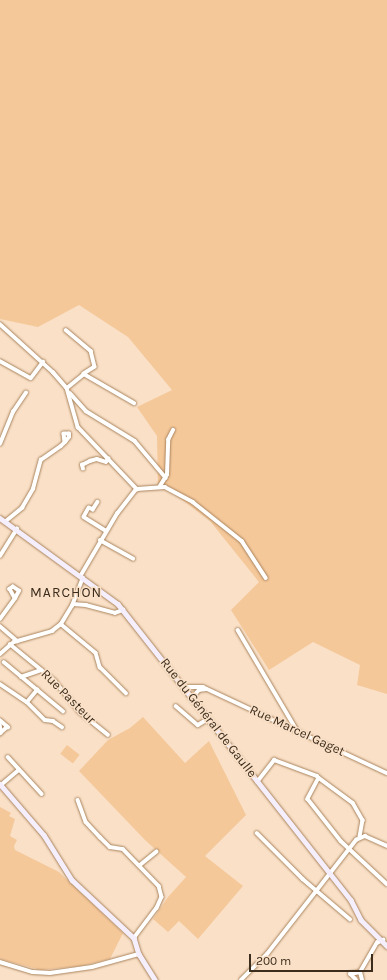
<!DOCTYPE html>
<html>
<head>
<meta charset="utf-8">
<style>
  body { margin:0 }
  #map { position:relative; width:387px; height:980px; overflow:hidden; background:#f9e0c7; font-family:Karla,sans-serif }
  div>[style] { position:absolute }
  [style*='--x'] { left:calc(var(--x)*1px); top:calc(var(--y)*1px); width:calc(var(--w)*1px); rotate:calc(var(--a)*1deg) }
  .green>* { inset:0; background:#f5c89a; transform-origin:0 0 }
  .roads { filter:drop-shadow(0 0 1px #aa845d) drop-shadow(0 0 1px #aa845d) }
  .street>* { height:3.5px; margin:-1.75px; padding:0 1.75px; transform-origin:1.75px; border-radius:1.75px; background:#fff }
  .secondary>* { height:4.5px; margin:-2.25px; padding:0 2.25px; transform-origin:2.25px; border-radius:2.25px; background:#f5eefc }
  span { translate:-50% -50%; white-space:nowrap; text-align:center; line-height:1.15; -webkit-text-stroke:3px #f9e0c7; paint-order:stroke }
  .street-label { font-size:13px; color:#3c2c1c }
  .neighbourhood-label { font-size:14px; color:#3c2c1c; letter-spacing:1px }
  .scale { position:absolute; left:249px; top:954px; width:124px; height:18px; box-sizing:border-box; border:2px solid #3c2c1c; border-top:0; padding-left:5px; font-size:12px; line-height:14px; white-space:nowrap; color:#3c2c1c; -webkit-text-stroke:3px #f9e0c7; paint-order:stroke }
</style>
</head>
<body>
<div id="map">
  <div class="green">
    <div style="clip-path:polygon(0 0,387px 0,387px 694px,357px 685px,360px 665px,313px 642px,269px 670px,231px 610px,259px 582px,210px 521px,172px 492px,158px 488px,157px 436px,137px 407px,172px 390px,128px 337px,79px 305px,38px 327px,0 319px)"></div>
    <div style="clip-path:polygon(143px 717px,185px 763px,209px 741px,246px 815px,205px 856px,243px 886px,198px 939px,179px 921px,168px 932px,153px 919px,168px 897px,186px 877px,145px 840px,79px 771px,108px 740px,130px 728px)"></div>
    <div style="left:67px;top:745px;width:16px;height:11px;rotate:38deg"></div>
    <div style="clip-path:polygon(0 807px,11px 813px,9px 816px,15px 819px,10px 836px,17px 840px,14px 846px,15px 850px,59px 872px,123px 933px,110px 959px,81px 966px,41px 970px,0 959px)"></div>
  </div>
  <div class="roads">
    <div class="street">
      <div style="--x:0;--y:324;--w:72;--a:42.2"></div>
      <div style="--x:53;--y:372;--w:21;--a:49"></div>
      <div style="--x:67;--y:388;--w:41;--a:74.2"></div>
      <div style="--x:78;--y:427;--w:86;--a:46.4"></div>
      <div style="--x:137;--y:489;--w:31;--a:128"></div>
      <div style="--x:118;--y:513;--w:73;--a:120.4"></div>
      <div style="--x:66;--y:330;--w:33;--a:40"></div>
      <div style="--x:91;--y:351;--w:16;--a:76"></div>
      <div style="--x:95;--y:367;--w:13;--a:148"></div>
      <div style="--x:0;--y:361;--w:35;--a:29"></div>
      <div style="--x:31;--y:378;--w:20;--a:-53"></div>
      <div style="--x:67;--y:388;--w:22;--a:-39"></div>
      <div style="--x:84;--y:374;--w:58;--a:30.1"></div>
      <div style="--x:70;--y:393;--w:24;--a:48"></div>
      <div style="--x:86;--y:411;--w:57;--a:31.5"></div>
      <div style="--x:135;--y:441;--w:48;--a:50"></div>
      <div style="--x:0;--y:444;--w:35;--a:-68"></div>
      <div style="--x:13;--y:412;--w:23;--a:-56"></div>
      <div style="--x:83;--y:469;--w:4;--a:-104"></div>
      <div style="--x:82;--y:465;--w:9;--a:-27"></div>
      <div style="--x:90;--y:461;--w:7;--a:-16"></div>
      <div style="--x:97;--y:459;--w:9;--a:18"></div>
      <div style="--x:106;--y:462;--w:4;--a:-56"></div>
      <div style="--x:160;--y:486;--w:13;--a:-58"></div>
      <div style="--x:167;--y:475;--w:35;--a:-88"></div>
      <div style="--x:168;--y:440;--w:11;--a:-63"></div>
      <div style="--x:137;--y:489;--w:28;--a:-4"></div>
      <div style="--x:165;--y:487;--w:32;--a:28"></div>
      <div style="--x:193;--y:502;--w:63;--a:38.5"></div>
      <div style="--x:242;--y:541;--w:44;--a:57"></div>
      <div style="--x:98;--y:502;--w:9;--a:122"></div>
      <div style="--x:93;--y:510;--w:4;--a:-153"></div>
      <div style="--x:89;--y:508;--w:10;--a:119"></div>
      <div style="--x:84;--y:517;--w:26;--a:32"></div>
      <div style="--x:6;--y:521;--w:21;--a:-39"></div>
      <div style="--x:22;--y:508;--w:22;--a:-60"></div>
      <div style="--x:33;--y:489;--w:30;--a:-75"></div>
      <div style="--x:41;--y:460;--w:24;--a:-35"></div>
      <div style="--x:61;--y:446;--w:6;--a:-45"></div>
      <div style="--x:65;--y:442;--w:6;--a:-51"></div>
      <div style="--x:69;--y:437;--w:3;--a:-90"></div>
      <div style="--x:69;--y:434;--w:5;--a:180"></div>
      <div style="--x:64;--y:434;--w:8;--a:83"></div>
      <div style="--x:100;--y:540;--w:38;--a:29"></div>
      <div style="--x:0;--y:556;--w:32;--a:-58"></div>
      <div style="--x:73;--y:604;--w:13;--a:4"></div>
      <div style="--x:86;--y:605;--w:30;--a:15"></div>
      <div style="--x:115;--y:613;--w:9;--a:-21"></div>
      <div style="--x:0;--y:619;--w:26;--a:-54"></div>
      <div style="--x:15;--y:598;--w:8;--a:-60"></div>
      <div style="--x:19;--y:591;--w:7;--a:-146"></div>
      <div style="--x:13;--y:587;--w:4;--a:146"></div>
      <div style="--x:10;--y:589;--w:10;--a:61"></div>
      <div style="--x:61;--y:624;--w:45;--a:39.6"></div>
      <div style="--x:96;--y:653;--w:15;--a:74"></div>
      <div style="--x:100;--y:667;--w:37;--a:45"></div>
      <div style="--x:0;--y:626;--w:23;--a:41"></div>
      <div style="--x:238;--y:630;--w:118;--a:59.5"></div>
      <div style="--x:10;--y:644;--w:58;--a:39.4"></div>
      <div style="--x:55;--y:681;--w:40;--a:51"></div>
      <div style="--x:80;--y:712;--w:36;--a:39"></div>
      <div style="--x:0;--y:654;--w:18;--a:-41"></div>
      <div style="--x:14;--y:642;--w:40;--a:-16"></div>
      <div style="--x:52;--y:631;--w:11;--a:-38"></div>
      <div style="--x:61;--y:624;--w:21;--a:-59"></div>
      <div style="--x:72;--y:606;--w:30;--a:-69"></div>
      <div style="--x:4;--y:662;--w:77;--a:39.7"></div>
      <div style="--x:21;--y:677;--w:21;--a:-19"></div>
      <div style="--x:0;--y:684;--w:32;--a:34"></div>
      <div style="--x:27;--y:702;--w:25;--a:45"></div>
      <div style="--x:45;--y:720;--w:8;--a:7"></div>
      <div style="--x:53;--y:721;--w:11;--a:34"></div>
      <div style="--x:184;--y:687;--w:19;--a:0"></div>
      <div style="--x:203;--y:687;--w:203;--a:25.1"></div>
      <div style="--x:192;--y:698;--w:11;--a:-49"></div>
      <div style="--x:199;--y:690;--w:7;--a:-8"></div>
      <div style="--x:27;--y:702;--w:16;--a:-50"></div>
      <div style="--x:176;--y:706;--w:29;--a:41"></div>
      <div style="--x:198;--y:725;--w:12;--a:-31"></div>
      <div style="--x:0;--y:720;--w:11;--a:41"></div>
      <div style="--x:8;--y:727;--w:11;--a:139"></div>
      <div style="--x:0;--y:723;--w:10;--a:84"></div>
      <div style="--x:8;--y:757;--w:50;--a:47.4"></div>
      <div style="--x:319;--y:778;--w:42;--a:36.3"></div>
      <div style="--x:353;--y:803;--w:20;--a:60"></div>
      <div style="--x:363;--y:820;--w:17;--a:100"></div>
      <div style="--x:257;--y:782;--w:28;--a:-52"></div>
      <div style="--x:274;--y:760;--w:46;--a:20.4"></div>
      <div style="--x:317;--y:776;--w:3;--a:45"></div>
      <div style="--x:319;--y:778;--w:24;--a:118"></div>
      <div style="--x:308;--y:799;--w:53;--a:51.8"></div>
      <div style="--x:341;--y:841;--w:63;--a:43.1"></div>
      <div style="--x:1;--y:785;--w:23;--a:-40"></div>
      <div style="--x:78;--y:800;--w:23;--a:70"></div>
      <div style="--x:86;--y:822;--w:21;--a:47"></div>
      <div style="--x:100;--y:837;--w:14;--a:45"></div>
      <div style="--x:110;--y:847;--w:13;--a:9"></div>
      <div style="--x:123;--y:849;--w:52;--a:45.8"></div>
      <div style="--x:159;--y:886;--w:11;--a:75"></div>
      <div style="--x:162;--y:897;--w:12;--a:114"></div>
      <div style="--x:157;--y:908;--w:38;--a:127"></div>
      <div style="--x:257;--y:833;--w:65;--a:45"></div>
      <div style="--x:303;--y:879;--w:62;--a:40.4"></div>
      <div style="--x:140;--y:865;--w:21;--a:-39"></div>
      <div style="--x:0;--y:962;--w:34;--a:17"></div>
      <div style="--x:33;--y:972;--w:17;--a:3"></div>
      <div style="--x:50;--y:973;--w:42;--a:-8.1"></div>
      <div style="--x:92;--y:967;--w:49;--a:-15.5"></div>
      <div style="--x:241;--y:980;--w:37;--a:-45"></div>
      <div style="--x:267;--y:954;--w:145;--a:-52"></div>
      <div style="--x:356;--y:840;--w:10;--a:-24"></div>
      <div style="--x:365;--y:836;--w:24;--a:24"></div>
      <div style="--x:356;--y:980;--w:8;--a:-135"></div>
      <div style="--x:350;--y:974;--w:10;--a:-11"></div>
      <div style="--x:362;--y:980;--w:8;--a:-104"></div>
      <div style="--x:360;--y:972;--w:34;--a:-60"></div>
      <div style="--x:377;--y:943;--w:7;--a:-27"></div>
    </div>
    <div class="secondary">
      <div style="--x:0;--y:518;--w:146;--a:36.1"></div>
      <div style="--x:118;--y:604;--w:377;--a:51.8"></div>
      <div style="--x:351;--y:900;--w:22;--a:63"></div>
      <div style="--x:361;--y:920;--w:37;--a:45"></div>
      <div style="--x:0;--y:784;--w:67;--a:49.2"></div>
      <div style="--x:44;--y:835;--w:53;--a:58.1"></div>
      <div style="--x:72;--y:880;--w:85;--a:43.1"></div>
      <div style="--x:134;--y:938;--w:17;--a:73"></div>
      <div style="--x:139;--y:954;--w:31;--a:58"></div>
    </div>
  </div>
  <div class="street-label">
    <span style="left:68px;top:697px;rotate:45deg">Rue Pasteur</span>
    <span style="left:208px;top:718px;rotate:52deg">Rue du Général de Gaulle</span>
    <span style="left:297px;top:731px;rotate:25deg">Rue Marcel Gaget</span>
  </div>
  <div class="neighbourhood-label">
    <span style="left:66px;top:593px">MARCHON</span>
  </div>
  <div class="scale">200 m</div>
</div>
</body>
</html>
